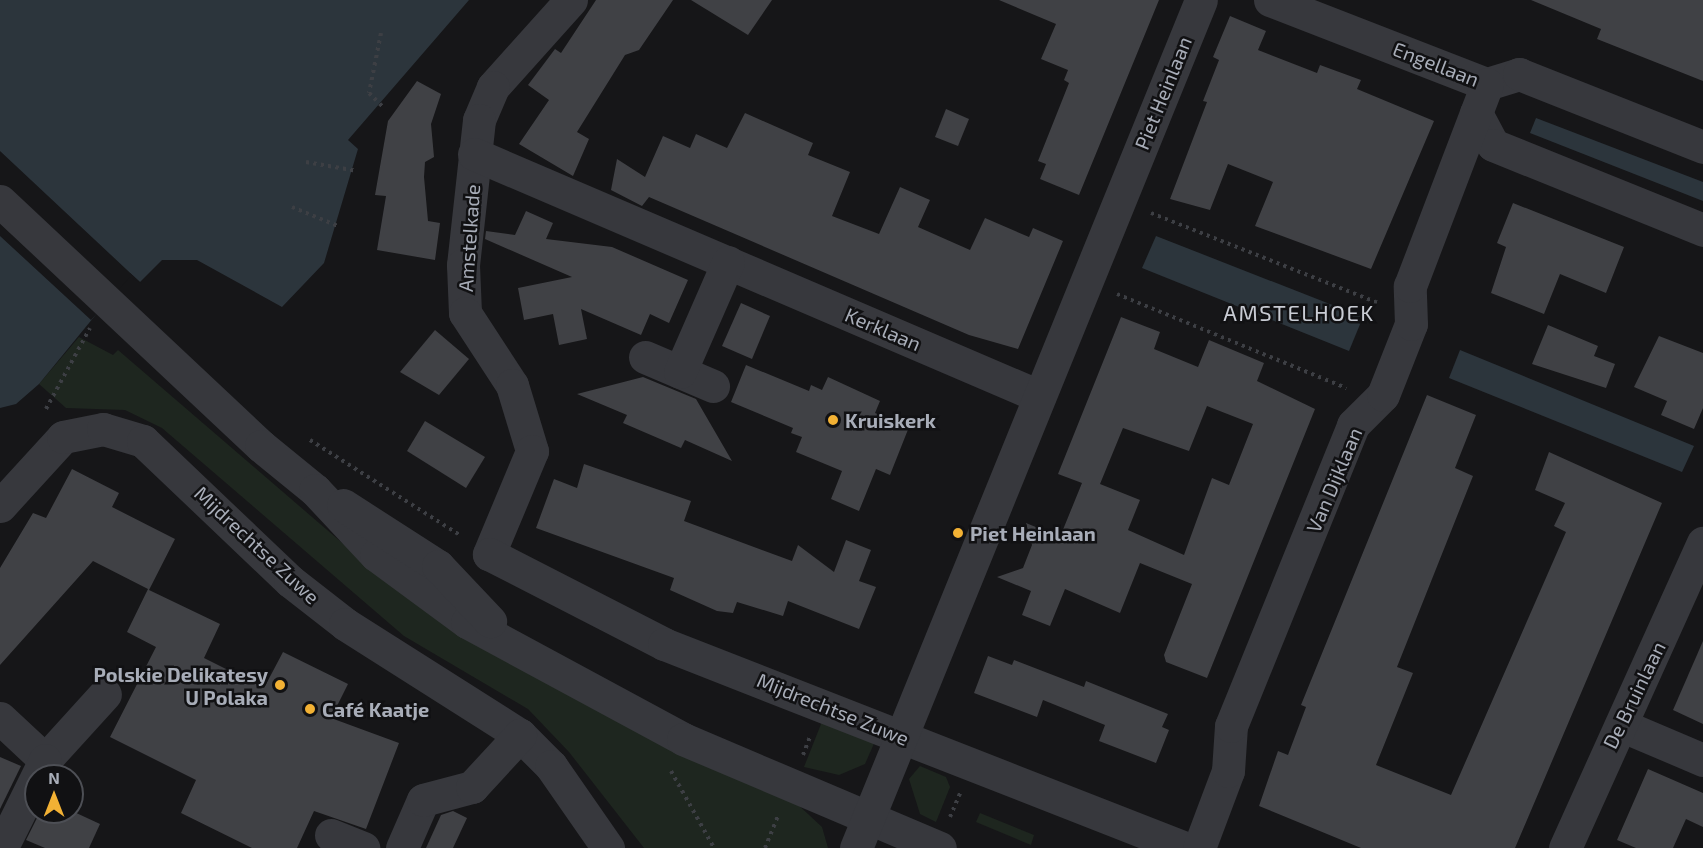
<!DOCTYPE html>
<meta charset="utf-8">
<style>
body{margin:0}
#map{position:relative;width:1703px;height:848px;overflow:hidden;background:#161618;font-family:"Exo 2",sans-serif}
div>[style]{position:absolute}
.green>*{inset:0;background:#1e261f}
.water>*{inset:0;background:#2c353c}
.pier>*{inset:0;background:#161618}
.building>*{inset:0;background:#404145}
.path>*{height:4px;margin-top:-2px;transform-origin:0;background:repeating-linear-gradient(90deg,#3d3f44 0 3px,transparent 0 7.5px)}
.minor>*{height:33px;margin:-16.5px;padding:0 16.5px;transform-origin:16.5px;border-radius:16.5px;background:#37383d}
.dots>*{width:16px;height:16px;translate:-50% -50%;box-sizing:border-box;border:3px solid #111113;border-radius:50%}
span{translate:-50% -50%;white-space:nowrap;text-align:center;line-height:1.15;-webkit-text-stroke:5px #111113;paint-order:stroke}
.street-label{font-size:20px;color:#a8adb8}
.poi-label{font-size:20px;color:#a8adb8;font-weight:700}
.left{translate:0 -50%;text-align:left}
.right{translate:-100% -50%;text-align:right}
.quarter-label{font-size:22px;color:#c9ccd4;letter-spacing:1.5px}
.north{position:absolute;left:24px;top:764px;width:60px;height:60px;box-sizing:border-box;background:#111113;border:2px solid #4d4f55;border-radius:50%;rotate:0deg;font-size:16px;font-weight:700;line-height:24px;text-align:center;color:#a8adb8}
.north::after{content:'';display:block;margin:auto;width:21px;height:27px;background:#f2b134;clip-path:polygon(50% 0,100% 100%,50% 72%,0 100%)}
</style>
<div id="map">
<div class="green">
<div style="clip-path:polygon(79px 337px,113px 355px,118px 350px,398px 591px,794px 801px,822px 827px,828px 848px,644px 848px,569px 752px,528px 709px,404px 636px,162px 428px,125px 410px,66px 408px,39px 384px)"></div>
<div style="clip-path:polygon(823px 719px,876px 739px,865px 764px,839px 775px,804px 767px)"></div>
<div style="clip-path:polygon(920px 766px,946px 777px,950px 787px,936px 822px,920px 814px,909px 779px)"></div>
<div style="clip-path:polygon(980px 813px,1034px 835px,1031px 845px,976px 822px)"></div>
</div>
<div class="water">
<div style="clip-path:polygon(0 0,469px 0,348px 140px,358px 149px,324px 263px,282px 307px,197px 260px,162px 260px,140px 282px,130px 273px,39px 384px,16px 404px,0 408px)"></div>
<div style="clip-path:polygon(1536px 118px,1703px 182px,1703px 201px,1530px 133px)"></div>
<div style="clip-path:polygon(1156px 236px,1363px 317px,1349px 351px,1142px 268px)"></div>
<div style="clip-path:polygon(1460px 350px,1694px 446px,1682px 472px,1449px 378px)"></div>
</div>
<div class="pier">
<div style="clip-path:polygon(0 151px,142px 284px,130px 277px,91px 320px,0 236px)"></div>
</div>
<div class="building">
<div style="clip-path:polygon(596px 0,673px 0,639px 50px,625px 55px,577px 132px,589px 139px,573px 176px,519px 144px,549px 100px,528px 85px,555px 49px,561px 53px)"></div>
<div style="clip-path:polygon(691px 0,772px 0,748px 35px)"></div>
<div style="clip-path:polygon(999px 0,1159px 0,1079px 195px,1040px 179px,1046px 164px,1038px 161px,1069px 83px,1064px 80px,1068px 70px,1041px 59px,1056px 24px)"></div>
<div style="clip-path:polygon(1531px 0,1703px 0,1703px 81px,1597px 39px,1601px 29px)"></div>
<div style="clip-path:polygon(1230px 16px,1266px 31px,1258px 50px,1317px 73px,1320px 65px,1361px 80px,1357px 89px,1434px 121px,1371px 269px,1255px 226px,1273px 182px,1228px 164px,1210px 210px,1170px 199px,1207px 102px,1203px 101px,1219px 60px,1213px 57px)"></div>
<div style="clip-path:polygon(417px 81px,441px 94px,431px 124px,434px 157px,425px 162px,424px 177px,428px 221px,440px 223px,435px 260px,377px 250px,386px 196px,375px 195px,388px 121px)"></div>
<div style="clip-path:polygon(946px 109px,969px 119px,958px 146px,935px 137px)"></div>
<div style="clip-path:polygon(745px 113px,813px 143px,808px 155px,850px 172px,832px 216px,879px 234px,900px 187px,930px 200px,918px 227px,970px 250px,985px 218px,1029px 237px,1033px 228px,1063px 241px,1018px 349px,969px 335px,649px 197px,642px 206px,611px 190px,617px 159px,645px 177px,663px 136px,690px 148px,696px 134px,727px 148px)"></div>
<div style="clip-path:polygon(1513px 203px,1624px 247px,1606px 293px,1560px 274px,1544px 314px,1491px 293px,1506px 247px,1497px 243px)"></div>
<div style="clip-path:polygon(526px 211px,553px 223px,546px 239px,612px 247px,688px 280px,669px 323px,650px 314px,641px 335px,581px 309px,587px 339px,559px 345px,553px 314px,524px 320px,518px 288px,572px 277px,485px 239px,486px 231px,515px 235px)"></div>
<div style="clip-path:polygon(741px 303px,770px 316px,752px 359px,722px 346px)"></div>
<div style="clip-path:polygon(evenodd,1121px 317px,1160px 332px,1154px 349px,1198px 367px,1209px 340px,1264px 363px,1257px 381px,1315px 409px,1207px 678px,1166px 662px,1164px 655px,1192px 584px,1140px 563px,1120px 613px,1065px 589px,1050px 626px,1022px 615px,1031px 591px,997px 577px,1023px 568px,1032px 545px,1026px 523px,1060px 537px,1082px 483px,1058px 474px,1121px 317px,1207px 406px,1253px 424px,1229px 485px,1212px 478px,1184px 555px,1128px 530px,1140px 500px,1100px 484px,1123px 428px,1189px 451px,1207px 406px)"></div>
<div style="clip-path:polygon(1548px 325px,1598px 346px,1594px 356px,1615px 364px,1606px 388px,1532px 364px)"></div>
<div style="clip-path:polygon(435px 330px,469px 359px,439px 395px,400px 372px)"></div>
<div style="clip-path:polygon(1659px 336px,1703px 353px,1703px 408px,1694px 429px,1661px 415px,1667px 401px,1634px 387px)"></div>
<div style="clip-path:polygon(746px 365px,809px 391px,811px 385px,822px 390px,828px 377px,880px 401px,875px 413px,909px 427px,890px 475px,876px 469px,859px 511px,831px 499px,842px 471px,796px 452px,802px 437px,791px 433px,793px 428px,731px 402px)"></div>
<div style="clip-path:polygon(643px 377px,696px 399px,732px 461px,685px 440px,681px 448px,623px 423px,627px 415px,577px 394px)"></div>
<div style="clip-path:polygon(1427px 395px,1476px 415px,1455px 468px,1473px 476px,1397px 667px,1413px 673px,1376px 765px,1451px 795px,1566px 532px,1554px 526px,1565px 503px,1535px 490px,1549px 452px,1662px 503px,1515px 848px,1361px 848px,1259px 806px,1278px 751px,1288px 755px,1306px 707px,1301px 705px)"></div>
<div style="clip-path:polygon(425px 421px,485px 457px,466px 488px,407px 451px)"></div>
<div style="clip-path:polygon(584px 464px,691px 501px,684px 521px,792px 561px,798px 545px,834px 572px,846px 540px,871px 550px,859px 581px,876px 587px,859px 629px,788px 601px,783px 616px,737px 602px,733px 613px,717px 611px,670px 590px,674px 578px,536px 528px,554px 479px,577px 488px)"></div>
<div style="clip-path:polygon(72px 469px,119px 493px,112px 507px,175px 539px,149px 590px,220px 624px,204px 658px,264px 688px,283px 652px,348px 684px,331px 718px,399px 743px,366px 829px,314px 811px,297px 848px,252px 848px,181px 813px,196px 780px,110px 737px,156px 647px,127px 632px,148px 589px,93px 561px,0 665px,0 568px,33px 513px,46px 518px)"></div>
<div style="clip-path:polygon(1703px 641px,1703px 724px,1673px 710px)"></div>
<div style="clip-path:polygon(988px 656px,1012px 665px,1014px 660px,1084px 687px,1086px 681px,1168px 714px,1162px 727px,1169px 730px,1156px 763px,1099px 741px,1105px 725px,1043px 700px,1037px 717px,974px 693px)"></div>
<div style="clip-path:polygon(0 757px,21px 766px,0 809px)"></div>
<div style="clip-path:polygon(1648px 769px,1703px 793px,1703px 827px,1686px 819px,1673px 848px,1636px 848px,1617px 840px)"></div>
<div style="clip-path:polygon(72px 811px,100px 824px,89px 848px,45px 848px,26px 840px,40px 812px)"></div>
<div style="clip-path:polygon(453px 811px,467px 818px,453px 848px,426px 848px,441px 815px)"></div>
</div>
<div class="path">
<div style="left:381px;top:33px;width:61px;rotate:101.3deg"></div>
<div style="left:369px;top:93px;width:21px;rotate:45deg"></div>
<div style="left:306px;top:162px;width:52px;rotate:10deg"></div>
<div style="left:292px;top:207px;width:50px;rotate:22.4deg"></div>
<div style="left:1151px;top:213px;width:244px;rotate:21.6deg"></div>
<div style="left:1117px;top:294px;width:248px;rotate:22.3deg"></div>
<div style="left:46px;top:409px;width:92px;rotate:-61.5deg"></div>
<div style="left:310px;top:440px;width:179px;rotate:32.4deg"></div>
<div style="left:803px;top:755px;width:19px;rotate:-69deg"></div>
<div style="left:671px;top:771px;width:88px;rotate:60.8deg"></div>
<div style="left:950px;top:817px;width:26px;rotate:-67deg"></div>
<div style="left:765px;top:848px;width:35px;rotate:-68deg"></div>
</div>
<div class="minor">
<div style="left:571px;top:0;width:117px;rotate:131.9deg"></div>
<div style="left:493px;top:87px;width:36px;rotate:113deg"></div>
<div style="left:479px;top:120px;width:146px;rotate:96.3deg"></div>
<div style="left:463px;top:265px;width:48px;rotate:87.6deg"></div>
<div style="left:465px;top:313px;width:86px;rotate:56.9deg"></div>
<div style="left:512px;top:385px;width:69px;rotate:73.1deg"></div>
<div style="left:532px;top:451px;width:112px;rotate:112.7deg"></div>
<div style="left:489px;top:554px;width:197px;rotate:27.2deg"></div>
<div style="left:664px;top:644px;width:560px;rotate:21.38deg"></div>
<div style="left:1270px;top:0;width:233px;rotate:21.2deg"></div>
<div style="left:1487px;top:84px;width:34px;rotate:-17deg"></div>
<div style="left:1519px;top:74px;width:198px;rotate:21.6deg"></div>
<div style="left:1476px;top:113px;width:36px;rotate:62deg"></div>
<div style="left:1493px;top:145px;width:227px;rotate:22deg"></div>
<div style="left:474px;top:154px;width:615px;rotate:23.19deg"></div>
<div style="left:0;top:201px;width:358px;rotate:43.2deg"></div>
<div style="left:261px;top:446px;width:70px;rotate:39.2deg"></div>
<div style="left:315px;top:490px;width:89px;rotate:46.8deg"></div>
<div style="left:376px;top:555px;width:113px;rotate:36.4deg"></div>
<div style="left:467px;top:622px;width:246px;rotate:28.4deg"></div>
<div style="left:683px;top:739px;width:279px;rotate:23deg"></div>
<div style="left:645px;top:357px;width:74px;rotate:23.1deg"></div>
<div style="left:680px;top:372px;width:120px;rotate:-66.4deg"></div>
<div style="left:343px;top:505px;width:113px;rotate:32.7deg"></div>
<div style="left:438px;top:566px;width:76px;rotate:46.6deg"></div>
<div style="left:0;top:506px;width:93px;rotate:-47.6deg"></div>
<div style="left:63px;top:437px;width:41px;rotate:-11.3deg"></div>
<div style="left:103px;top:429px;width:42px;rotate:16.7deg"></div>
<div style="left:143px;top:441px;width:203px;rotate:43.6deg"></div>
<div style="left:290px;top:581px;width:70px;rotate:38deg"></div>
<div style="left:345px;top:624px;width:207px;rotate:32.4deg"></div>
<div style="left:520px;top:735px;width:44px;rotate:45deg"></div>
<div style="left:551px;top:766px;width:100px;rotate:55.2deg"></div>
<div style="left:0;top:718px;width:62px;rotate:43deg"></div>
<div style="left:45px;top:760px;width:89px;rotate:-47.7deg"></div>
<div style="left:1623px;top:726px;width:87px;rotate:23deg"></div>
<div style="left:331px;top:835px;width:35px;rotate:22deg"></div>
<div style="left:6px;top:839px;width:88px;rotate:-63.7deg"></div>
<div style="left:402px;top:848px;width:52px;rotate:-66.4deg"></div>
<div style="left:423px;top:800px;width:51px;rotate:-14.9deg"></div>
<div style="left:472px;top:787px;width:71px;rotate:-47.3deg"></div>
<div style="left:856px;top:848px;width:915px;rotate:-67.86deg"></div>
<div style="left:1199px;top:848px;width:82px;rotate:-69.4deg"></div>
<div style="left:1228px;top:771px;width:45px;rotate:-86.2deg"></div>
<div style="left:1231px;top:726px;width:325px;rotate:-67.9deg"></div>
<div style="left:1353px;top:425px;width:42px;rotate:-45deg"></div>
<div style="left:1383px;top:395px;width:76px;rotate:-68.5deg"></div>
<div style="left:1411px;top:324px;width:38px;rotate:-92deg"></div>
<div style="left:1410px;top:286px;width:216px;rotate:-69.1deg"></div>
<div style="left:1565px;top:848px;width:335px;rotate:-65.7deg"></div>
</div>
<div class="dots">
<div style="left:833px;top:420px;background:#f2b134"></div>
<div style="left:958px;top:533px;background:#f2b134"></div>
<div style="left:280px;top:685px;background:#f2b134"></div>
<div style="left:310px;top:709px;background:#f2b134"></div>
</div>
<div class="street-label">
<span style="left:1436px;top:64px;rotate:21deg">Engellaan</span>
<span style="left:1163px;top:93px;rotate:-68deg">Piet Heinlaan</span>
<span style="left:469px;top:238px;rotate:-86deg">Amstelkade</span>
<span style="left:883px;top:329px;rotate:23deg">Kerklaan</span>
<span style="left:1334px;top:480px;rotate:-67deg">Van Dijklaan</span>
<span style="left:257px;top:545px;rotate:43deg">Mijdrechtse Zuwe</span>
<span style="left:1634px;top:695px;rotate:-64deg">De Bruinlaan</span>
<span style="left:833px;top:709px;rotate:22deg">Mijdrechtse Zuwe</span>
</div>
<div class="poi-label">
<span class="left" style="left:845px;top:420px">Kruiskerk</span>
<span class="left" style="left:970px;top:533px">Piet Heinlaan</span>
<span class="right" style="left:268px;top:686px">Polskie Delikatesy<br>U Polaka</span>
<span class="left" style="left:322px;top:709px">Café Kaatje</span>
</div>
<div class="quarter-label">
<span style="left:1299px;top:313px">AMSTELHOEK</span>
</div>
<div class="north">N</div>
</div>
